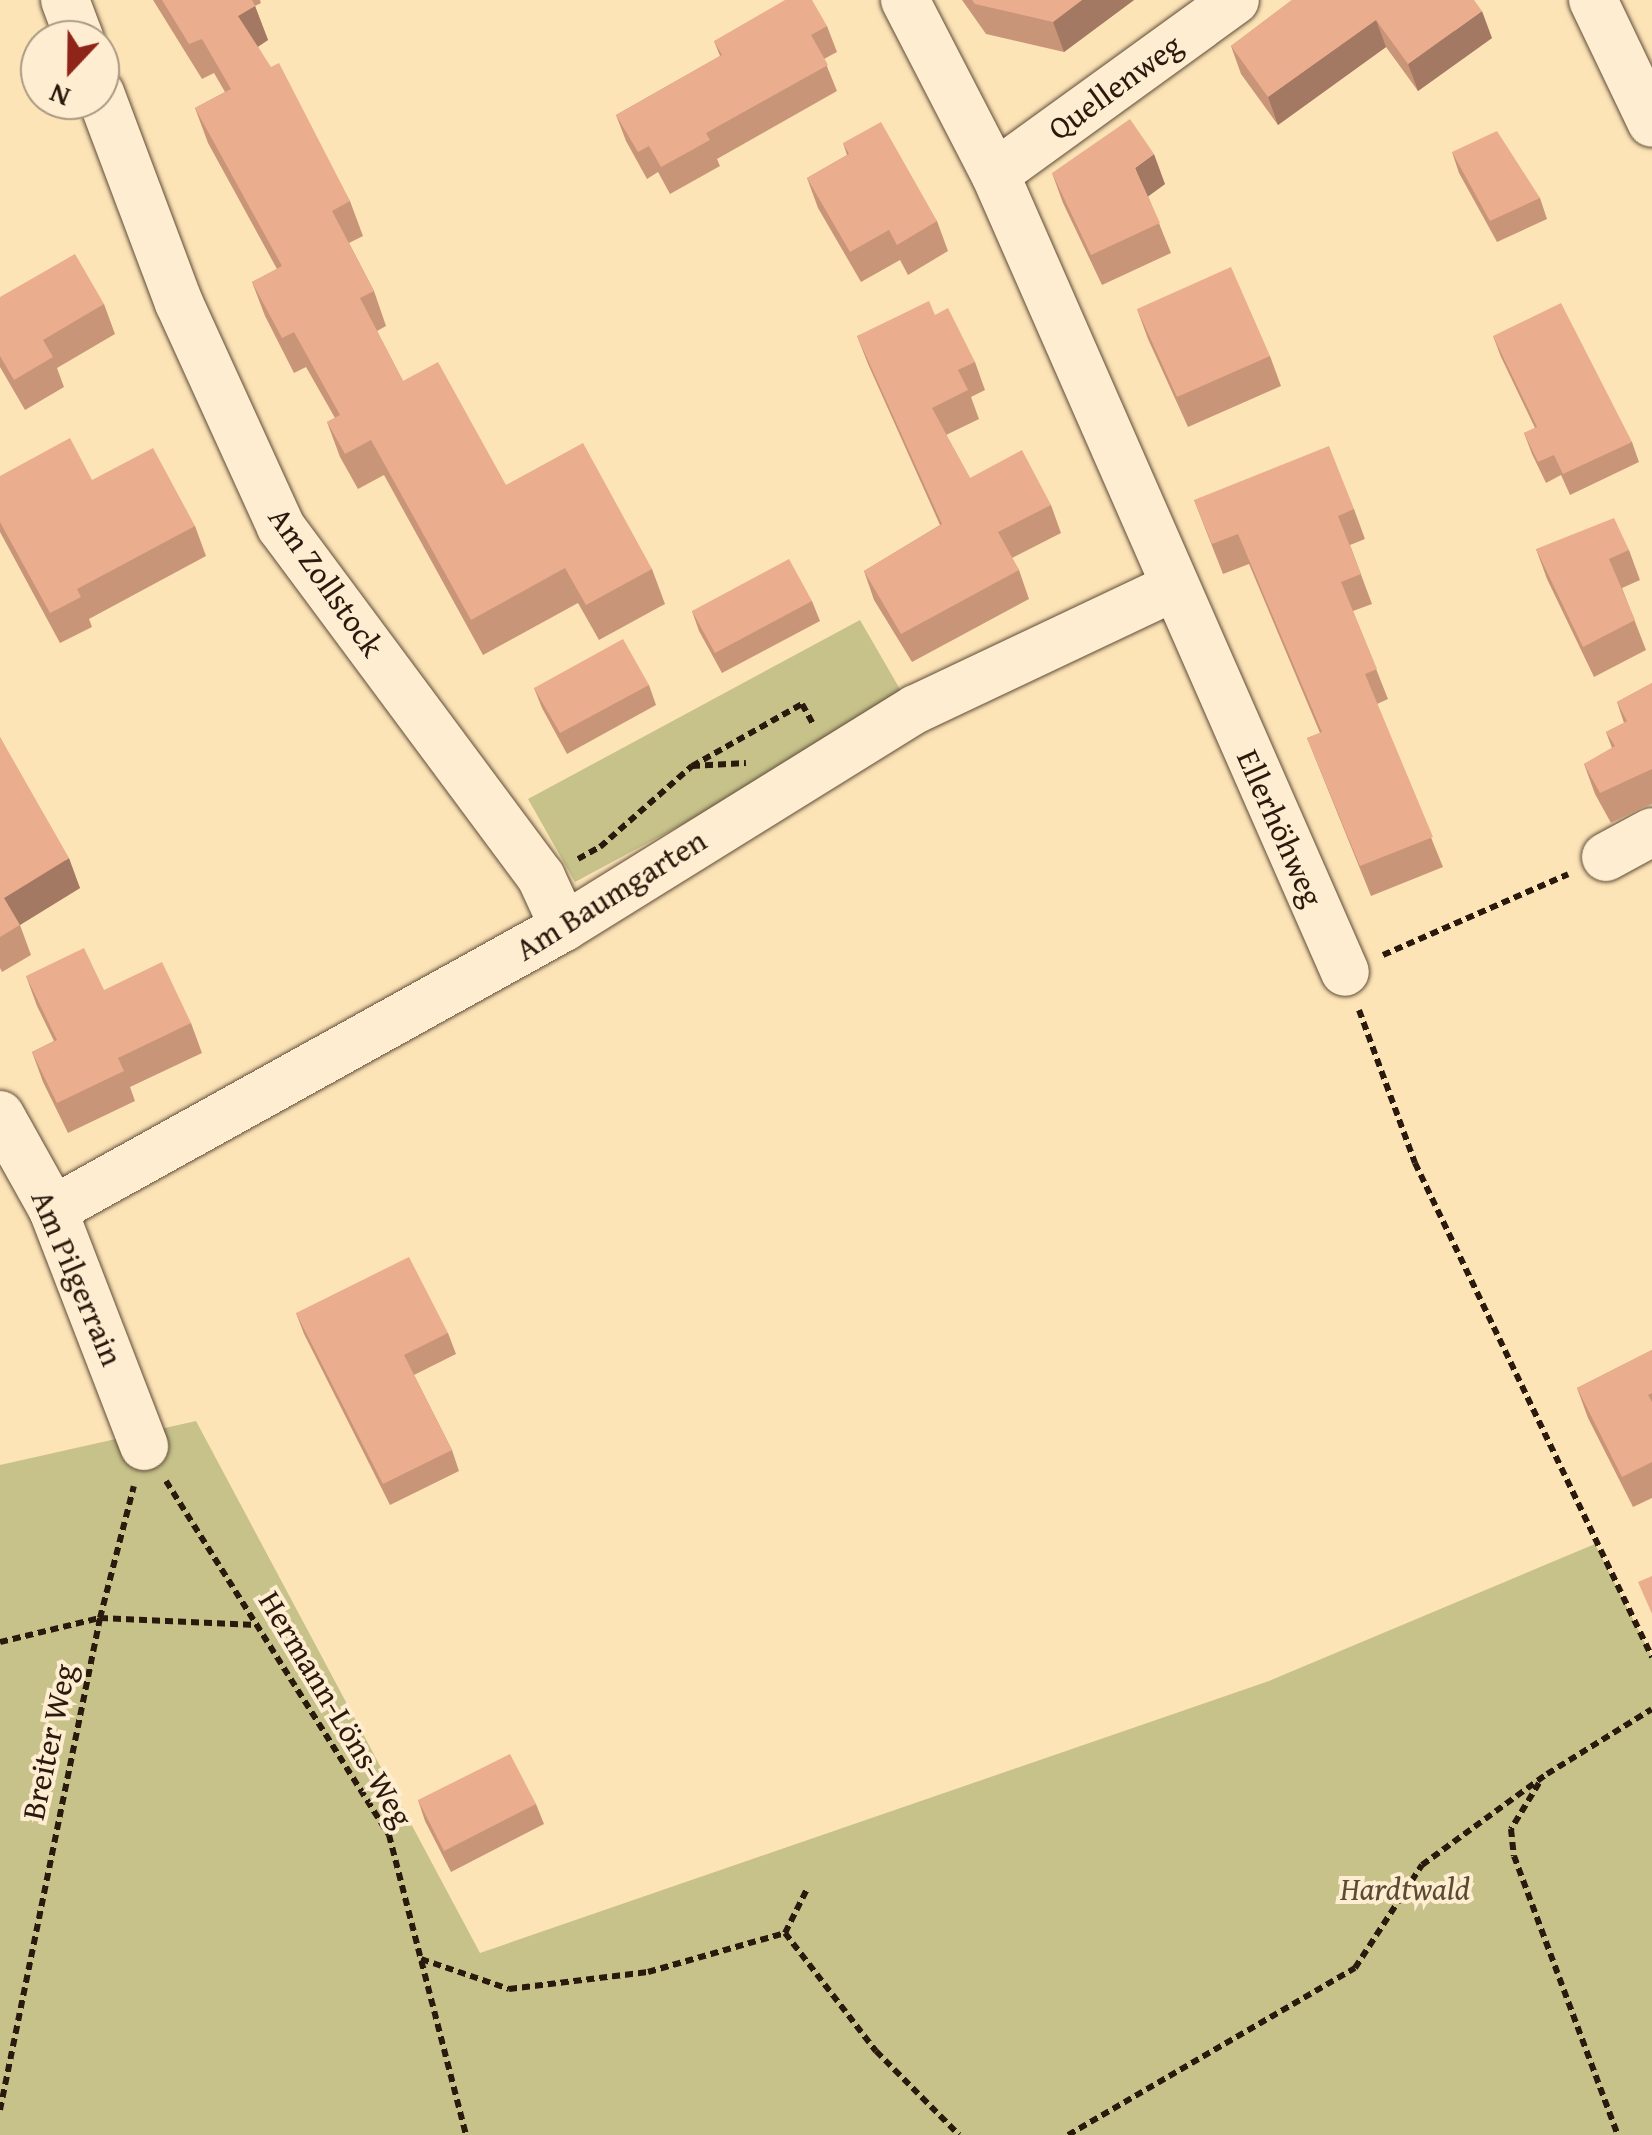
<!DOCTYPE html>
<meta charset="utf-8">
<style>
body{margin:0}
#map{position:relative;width:1652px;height:2135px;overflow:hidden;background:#fde4b7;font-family:"Gentium Book Plus",serif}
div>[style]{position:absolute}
.green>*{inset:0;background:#c6c28a}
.path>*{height:6px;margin-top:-3px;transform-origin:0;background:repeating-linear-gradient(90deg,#2a1a0e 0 8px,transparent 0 13px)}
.roads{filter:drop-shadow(0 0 2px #5f4c38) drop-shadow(0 0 2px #5f4c38)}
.minor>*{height:48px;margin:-24px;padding:0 24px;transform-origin:24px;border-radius:24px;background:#feedd0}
.wall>*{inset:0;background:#c99579}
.shaded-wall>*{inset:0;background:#a47963}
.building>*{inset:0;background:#eaad8d}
span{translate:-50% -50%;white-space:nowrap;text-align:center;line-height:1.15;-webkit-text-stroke:8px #feedd0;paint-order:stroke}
.street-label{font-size:32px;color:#2a1a0e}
.park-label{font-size:32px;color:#594c33;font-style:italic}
.north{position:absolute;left:20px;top:20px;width:100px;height:100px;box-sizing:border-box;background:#feedd0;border:2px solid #a99982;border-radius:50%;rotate:202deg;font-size:28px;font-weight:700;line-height:40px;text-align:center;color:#2a1a0e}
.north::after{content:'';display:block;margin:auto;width:35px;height:45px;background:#8f2418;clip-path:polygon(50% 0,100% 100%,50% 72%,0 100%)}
</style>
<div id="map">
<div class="green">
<div style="clip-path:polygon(860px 620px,908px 703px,575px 882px,528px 799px)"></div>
<div style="clip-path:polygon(196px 1421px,480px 1953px,1269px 1681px,1595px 1544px,1652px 1657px,1652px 2135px,0 2135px,0 1465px)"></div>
</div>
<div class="path">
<div style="left:692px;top:766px;width:54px;rotate:-3.2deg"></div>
<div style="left:578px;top:859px;width:25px;rotate:-29deg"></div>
<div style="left:600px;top:847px;width:123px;rotate:-41.4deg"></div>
<div style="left:692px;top:766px;width:126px;rotate:-29.4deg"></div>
<div style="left:802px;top:704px;width:23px;rotate:61deg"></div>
<div style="left:1383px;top:955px;width:202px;rotate:-23.6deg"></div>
<div style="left:1359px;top:1010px;width:163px;rotate:69.9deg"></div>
<div style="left:1415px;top:1163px;width:548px;rotate:64.37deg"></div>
<div style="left:166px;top:1481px;width:418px;rotate:57.8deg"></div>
<div style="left:389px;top:1835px;width:310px;rotate:75.6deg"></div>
<div style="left:0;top:1642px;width:103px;rotate:-13.5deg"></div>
<div style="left:100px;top:1618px;width:156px;rotate:2.6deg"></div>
<div style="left:1547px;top:1774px;width:123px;rotate:-31.8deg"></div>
<div style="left:1539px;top:1783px;width:54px;rotate:121.3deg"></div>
<div style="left:1511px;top:1829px;width:27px;rotate:84deg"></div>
<div style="left:1514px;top:1856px;width:298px;rotate:69.6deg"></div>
<div style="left:785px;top:1933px;width:149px;rotate:52.4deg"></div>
<div style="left:876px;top:2051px;width:118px;rotate:45.3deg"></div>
<div style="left:421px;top:1959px;width:93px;rotate:18.8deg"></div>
<div style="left:509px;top:1989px;width:140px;rotate:-7deg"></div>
<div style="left:648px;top:1972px;width:142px;rotate:-15.9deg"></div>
<div style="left:785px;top:1933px;width:51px;rotate:-63.4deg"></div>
<div style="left:0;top:2110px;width:502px;rotate:-78.51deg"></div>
<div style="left:100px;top:1618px;width:136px;rotate:-75.6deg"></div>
<div style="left:1068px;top:2135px;width:332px;rotate:-30.2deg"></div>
<div style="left:1355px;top:1968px;width:123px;rotate:-57deg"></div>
<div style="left:1422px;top:1865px;width:155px;rotate:-36.1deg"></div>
</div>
<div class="roads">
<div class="minor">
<div style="left:65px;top:0;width:43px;rotate:69.4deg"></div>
<div style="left:905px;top:0;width:196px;rotate:62.7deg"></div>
<div style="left:995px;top:174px;width:871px;rotate:66.32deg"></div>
<div style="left:1593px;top:0;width:136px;rotate:64.4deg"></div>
<div style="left:100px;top:93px;width:224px;rotate:69.4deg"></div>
<div style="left:179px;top:303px;width:246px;rotate:65.5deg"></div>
<div style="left:281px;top:527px;width:436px;rotate:53.4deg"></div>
<div style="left:541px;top:877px;width:55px;rotate:65.3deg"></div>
<div style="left:995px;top:174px;width:296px;rotate:-35.9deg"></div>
<div style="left:1606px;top:857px;width:52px;rotate:-28.5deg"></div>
<div style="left:0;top:1115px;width:109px;rotate:60.8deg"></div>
<div style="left:53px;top:1210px;width:253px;rotate:68.9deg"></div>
<div style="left:53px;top:1210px;width:584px;rotate:-28.98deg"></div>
<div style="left:564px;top:927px;width:414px;rotate:-31.8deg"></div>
<div style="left:916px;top:709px;width:283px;rotate:-25.3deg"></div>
</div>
</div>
<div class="wall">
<div style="clip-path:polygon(153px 0,260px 0,261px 3px,255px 6px,268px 40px,258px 47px,350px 201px,363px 236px,349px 243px,374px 291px,386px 326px,377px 331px,403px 381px,506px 485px,652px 569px,665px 604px,599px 640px,578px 603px,483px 655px,384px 475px,358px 489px,340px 457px,327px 422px,335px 418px,306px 367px,294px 373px,265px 316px,252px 282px,277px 269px,208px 143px,195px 108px,225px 92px,214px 73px,202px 79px)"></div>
<div style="clip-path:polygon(962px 0,1134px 0,1064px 52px,986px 34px)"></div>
<div style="clip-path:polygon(1292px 0,1492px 38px,1418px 91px,1386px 47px,1278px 125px,1241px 74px,1231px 46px)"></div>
<div style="clip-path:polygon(827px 26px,837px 52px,824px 59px,837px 91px,717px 159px,720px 166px,670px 194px,658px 172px,647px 179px,626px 141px,616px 115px,720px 56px,714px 41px)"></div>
<div style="clip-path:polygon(843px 143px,937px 221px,948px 251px,908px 275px,900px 260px,861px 282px,818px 208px,807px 178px,847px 155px)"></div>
<div style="clip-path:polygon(1452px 152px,1540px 198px,1547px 219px,1497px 242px,1459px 173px)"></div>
<div style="clip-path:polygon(1052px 173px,1165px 184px,1148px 196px,1171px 253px,1102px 285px,1063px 203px)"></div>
<div style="clip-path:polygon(0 297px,104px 304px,115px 334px,57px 368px,64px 387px,25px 410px,0 367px)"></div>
<div style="clip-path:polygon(1137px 309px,1270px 356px,1281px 386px,1188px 427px,1148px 339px)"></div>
<div style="clip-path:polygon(935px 315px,975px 362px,985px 390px,971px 397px,979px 419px,946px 435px,970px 478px,1051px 505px,1061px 533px,1012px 558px,1019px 570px,1029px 599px,912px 662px,874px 600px,864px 571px,940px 525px,868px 364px,857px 336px)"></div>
<div style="clip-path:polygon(1493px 336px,1632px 442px,1639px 462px,1570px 495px,1561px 475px,1546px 483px,1532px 454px,1524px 433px,1535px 428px,1501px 357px)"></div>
<div style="clip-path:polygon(0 476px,92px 480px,195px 526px,206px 556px,89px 619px,92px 627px,60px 643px,0 532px)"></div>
<div style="clip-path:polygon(1194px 500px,1354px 509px,1365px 539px,1350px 545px,1372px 604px,1353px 611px,1388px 699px,1377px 704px,1443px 867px,1371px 896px,1307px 738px,1320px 733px,1249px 564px,1223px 574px)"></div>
<div style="clip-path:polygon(1536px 549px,1629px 550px,1640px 580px,1622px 588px,1646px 650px,1594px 677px,1547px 579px)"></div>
<div style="clip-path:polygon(812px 601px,820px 621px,722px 673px,699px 631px,692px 611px)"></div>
<div style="clip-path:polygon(1652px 683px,1652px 804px,1611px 823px,1595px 794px,1584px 764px,1612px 748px,1606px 732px,1624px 723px,1617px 702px)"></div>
<div style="clip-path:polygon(649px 685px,656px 705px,567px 754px,542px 708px,534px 688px)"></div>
<div style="clip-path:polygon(0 737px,80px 888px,20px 925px,31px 955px,2px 972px,0 968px)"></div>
<div style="clip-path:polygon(26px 976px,104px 990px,191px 1023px,202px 1053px,130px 1087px,135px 1101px,68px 1133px,43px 1082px,32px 1052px,54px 1041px,37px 1006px)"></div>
<div style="clip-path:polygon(296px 1313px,448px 1333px,456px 1354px,414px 1375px,452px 1450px,459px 1471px,390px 1505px,304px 1334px)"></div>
<div style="clip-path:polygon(1652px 1350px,1652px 1498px,1633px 1507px,1588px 1418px,1577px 1388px)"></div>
<div style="clip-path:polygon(418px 1800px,536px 1804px,544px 1824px,451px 1872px,425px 1821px)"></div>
</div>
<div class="shaded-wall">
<div style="clip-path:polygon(1082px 0,1134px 0,1064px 52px,1053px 22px)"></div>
<div style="clip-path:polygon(255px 6px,268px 40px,251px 51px,238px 16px)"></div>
<div style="clip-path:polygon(1482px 11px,1492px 38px,1418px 91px,1408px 64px)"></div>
<div style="clip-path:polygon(1376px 20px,1386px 47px,1278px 125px,1268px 97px)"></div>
<div style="clip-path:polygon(1154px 154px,1165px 184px,1146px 198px,1135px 168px)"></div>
<div style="clip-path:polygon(69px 858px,80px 888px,15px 928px,4px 898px)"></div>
</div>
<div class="building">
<div style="clip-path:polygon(162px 0,252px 0,255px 6px,238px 16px,271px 67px,279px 63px,350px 201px,332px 211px,374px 291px,360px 298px,403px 381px,438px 362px,506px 485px,583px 443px,652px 569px,586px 605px,565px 568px,471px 620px,371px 440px,345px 454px,327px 422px,340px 415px,294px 332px,282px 338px,252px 282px,282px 266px,195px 108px,231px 89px,202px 39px,189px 44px)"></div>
<div style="clip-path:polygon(785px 0,812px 0,827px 26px,811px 35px,828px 65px,706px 133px,710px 140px,661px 167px,649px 146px,638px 152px,616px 115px,722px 55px,714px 41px)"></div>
<div style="clip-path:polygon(972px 0,1082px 0,1053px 22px,975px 4px)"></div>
<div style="clip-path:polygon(1292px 0,1474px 0,1482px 11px,1408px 64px,1376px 20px,1268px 97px,1231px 46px)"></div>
<div style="clip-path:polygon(1130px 119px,1154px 154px,1135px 168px,1160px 223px,1091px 255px,1052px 173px)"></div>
<div style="clip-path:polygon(881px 122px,937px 221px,897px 245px,889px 230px,850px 252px,807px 178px,849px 154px,843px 143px)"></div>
<div style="clip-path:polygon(1497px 131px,1540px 198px,1490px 221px,1452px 152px)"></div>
<div style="clip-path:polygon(75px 254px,104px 304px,43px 340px,53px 357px,14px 380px,0 356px,0 297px)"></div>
<div style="clip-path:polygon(1231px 267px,1270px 356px,1177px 397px,1137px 309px)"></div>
<div style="clip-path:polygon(929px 301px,935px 315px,948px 308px,975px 362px,958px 370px,968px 390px,932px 408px,970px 478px,1022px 450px,1051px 505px,998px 532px,1019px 570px,901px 634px,864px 571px,942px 524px,857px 336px)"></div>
<div style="clip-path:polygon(1561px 303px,1632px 442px,1563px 474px,1554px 455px,1538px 462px,1524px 433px,1537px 427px,1493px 336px)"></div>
<div style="clip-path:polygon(70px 438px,92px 480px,153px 448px,195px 526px,77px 589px,81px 597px,50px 613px,0 522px,0 476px)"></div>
<div style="clip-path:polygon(1329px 446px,1354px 509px,1338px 516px,1361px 574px,1341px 582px,1377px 669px,1365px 674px,1433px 837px,1360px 866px,1307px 738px,1322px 732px,1238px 534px,1212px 544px,1194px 500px)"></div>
<div style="clip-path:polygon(1614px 518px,1629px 550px,1609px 559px,1635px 620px,1583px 647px,1536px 549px)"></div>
<div style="clip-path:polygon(789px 559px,812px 601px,715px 653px,692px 611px)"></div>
<div style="clip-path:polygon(623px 639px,649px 685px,560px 733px,534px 688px)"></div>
<div style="clip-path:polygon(1652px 683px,1652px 769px,1600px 793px,1584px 764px,1615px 746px,1606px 732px,1627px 721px,1617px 702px)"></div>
<div style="clip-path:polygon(0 737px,69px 858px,4px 898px,20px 925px,0 937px)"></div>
<div style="clip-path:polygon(84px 948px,104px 990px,162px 962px,191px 1023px,118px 1058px,124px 1071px,57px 1103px,32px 1052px,57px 1040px,26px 976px)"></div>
<div style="clip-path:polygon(409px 1257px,448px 1333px,404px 1355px,452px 1450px,383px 1484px,296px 1313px)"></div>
<div style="clip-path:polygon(1652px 1350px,1652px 1393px,1648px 1395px,1652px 1402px,1652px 1462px,1622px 1477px,1577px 1388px)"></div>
<div style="clip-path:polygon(1652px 1576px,1652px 1614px,1638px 1582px)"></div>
<div style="clip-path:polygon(510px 1754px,536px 1804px,444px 1851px,418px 1800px)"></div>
</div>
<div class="street-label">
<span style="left:1115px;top:87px;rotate:-36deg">Quellenweg</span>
<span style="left:326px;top:582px;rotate:55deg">Am Zollstock</span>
<span style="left:1280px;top:828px;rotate:66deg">Ellerhöhweg</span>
<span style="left:611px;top:895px;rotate:-32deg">Am Baumgarten</span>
<span style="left:77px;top:1278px;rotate:67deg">Am Pilgerrain</span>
<span style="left:336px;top:1709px;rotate:59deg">Hermann-Löns-Weg</span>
<span style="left:49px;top:1742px;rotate:-78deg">Breiter Weg</span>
</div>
<div class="park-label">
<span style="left:1405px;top:1889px">Hardtwald</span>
</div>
<div class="north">N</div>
</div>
